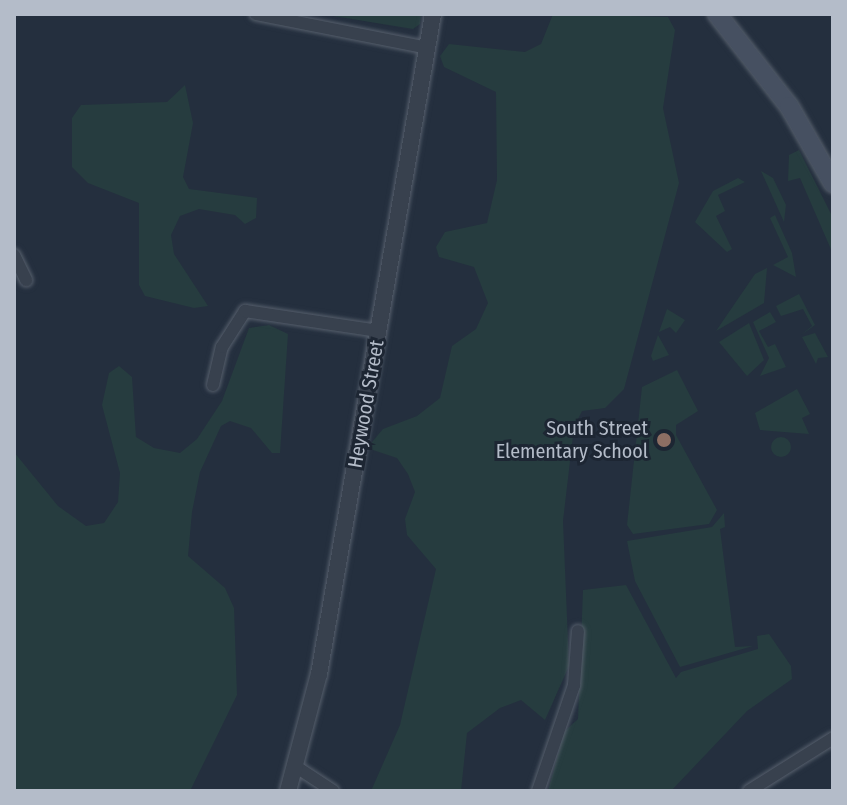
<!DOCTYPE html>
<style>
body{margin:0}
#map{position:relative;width:847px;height:805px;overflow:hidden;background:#242f3e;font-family:"Fira Sans Condensed",sans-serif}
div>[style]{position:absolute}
.green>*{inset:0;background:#263c3f}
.round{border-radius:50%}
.roads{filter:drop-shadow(0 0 2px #565f6c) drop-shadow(0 0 2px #565f6c)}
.minor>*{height:12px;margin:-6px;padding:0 6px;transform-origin:6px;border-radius:6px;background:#38414e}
.tertiary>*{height:16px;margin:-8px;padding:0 8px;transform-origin:8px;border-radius:8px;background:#38414e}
.secondary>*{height:18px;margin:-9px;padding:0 9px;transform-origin:9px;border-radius:9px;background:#465061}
.dots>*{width:22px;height:22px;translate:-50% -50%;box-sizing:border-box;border:4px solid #1d2633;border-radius:50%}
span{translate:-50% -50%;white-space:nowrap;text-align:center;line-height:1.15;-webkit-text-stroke:6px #1d2633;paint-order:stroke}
.street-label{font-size:20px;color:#b4bcc9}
.poi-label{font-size:20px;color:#b4bcc9}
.right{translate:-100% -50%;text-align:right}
.frame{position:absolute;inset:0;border:16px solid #b4bcc9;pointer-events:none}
</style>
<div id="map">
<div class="green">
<div style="clip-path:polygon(321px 14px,421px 14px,420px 24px,413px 29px)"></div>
<div style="clip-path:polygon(553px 14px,668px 17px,675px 30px,663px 108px,679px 183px,624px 389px,605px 408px,582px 411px,574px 427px,563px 521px,569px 666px,545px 720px,521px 700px,500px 708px,467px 733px,461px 791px,371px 791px,400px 725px,436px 569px,407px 535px,405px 519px,415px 492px,408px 474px,397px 458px,367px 448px,383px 429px,417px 416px,440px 398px,452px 346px,476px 329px,488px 303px,474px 267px,439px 257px,436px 247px,445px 232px,487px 223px,497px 180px,496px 92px,444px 67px,440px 56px,449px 44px,525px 52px,541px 44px)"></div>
<div style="clip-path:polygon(185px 85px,193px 123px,183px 177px,189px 189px,257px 198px,256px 218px,245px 224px,235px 215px,199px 209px,180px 216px,171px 235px,174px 254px,208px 306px,194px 308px,145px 296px,139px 285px,139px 203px,88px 183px,72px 167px,72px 118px,81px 105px,167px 102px)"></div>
<div style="clip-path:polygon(799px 150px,833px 218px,833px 254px,800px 178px,788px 181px,789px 155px)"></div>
<div style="clip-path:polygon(761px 171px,773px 178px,786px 205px,784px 222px)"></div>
<div style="clip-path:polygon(738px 178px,745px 182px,718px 195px,725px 211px,716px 216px,732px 249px,727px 252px,695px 222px,713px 191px)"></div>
<div style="clip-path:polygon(775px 215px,792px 253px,796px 277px,773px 265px,788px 257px,770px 218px)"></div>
<div style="clip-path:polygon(767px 268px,764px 303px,716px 331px,755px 274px)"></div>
<div style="clip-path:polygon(799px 294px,815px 325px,801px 335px,812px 326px,803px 309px,781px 316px,776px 306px)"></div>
<div style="clip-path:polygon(667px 309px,685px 320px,676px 333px,670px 327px,659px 332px)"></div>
<div style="clip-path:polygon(770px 312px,776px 322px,759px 331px,768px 347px,775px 344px,786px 367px,760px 376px,769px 358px,753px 322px)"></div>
<div style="clip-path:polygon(749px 323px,764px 360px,747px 376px,719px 342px)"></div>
<div style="clip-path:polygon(269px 325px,288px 334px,280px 453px,272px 453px,251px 428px,230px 421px,221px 426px,200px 472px,192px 512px,188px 556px,225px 588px,234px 608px,237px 695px,190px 791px,14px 791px,14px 452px,58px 506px,86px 526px,104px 523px,118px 502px,120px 473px,102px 405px,109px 373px,119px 366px,132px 377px,136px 437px,154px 448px,180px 453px,197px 439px,222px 401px,249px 328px)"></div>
<div style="clip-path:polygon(815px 333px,828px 357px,818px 358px,816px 364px,802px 337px)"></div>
<div style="clip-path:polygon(658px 335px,669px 355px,653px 361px,651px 356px)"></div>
<div style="clip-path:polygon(677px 370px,698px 411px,676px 425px,676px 435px,717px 510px,709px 524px,633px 534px,627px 525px,642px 387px)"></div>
<div style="clip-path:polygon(797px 389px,810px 414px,802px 418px,809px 434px,760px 430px,755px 413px)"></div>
<div class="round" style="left:771px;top:437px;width:20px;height:20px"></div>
<div style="clip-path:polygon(724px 513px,725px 527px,720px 529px,735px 647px,753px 646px,680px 667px,635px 581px,627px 541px,712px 527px)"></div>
<div style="clip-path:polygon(626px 585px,676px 678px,681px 672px,758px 649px,757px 636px,769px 634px,791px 666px,792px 679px,747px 711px,671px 791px,548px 791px,564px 732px,578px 719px,583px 590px)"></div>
</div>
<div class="roads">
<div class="minor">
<div style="left:256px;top:14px;width:174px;rotate:11.2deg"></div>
<div style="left:14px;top:255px;width:28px;rotate:64deg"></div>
<div style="left:213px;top:385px;width:39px;rotate:-77deg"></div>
<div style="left:222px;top:347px;width:43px;rotate:-57.4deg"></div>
<div style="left:245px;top:311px;width:135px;rotate:8.5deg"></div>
<div style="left:298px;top:768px;width:42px;rotate:33.3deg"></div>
<div style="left:538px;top:791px;width:112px;rotate:-71.2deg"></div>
<div style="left:574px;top:685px;width:54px;rotate:-85.8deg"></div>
<div style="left:749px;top:791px;width:99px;rotate:-32.2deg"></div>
</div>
<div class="tertiary">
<div style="left:288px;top:791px;width:121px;rotate:-75.2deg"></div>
<div style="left:319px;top:674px;width:670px;rotate:-80.2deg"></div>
</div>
<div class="secondary">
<div style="left:717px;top:14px;width:117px;rotate:52deg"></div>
<div style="left:789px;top:106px;width:89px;rotate:60.3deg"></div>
</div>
</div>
<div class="dots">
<div style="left:664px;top:440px;background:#8d6e63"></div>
</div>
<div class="street-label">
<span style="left:366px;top:404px;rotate:-80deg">Heywood Street</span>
</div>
<div class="poi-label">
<span class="right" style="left:648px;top:440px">South Street<br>Elementary School</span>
</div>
<div class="frame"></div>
</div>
